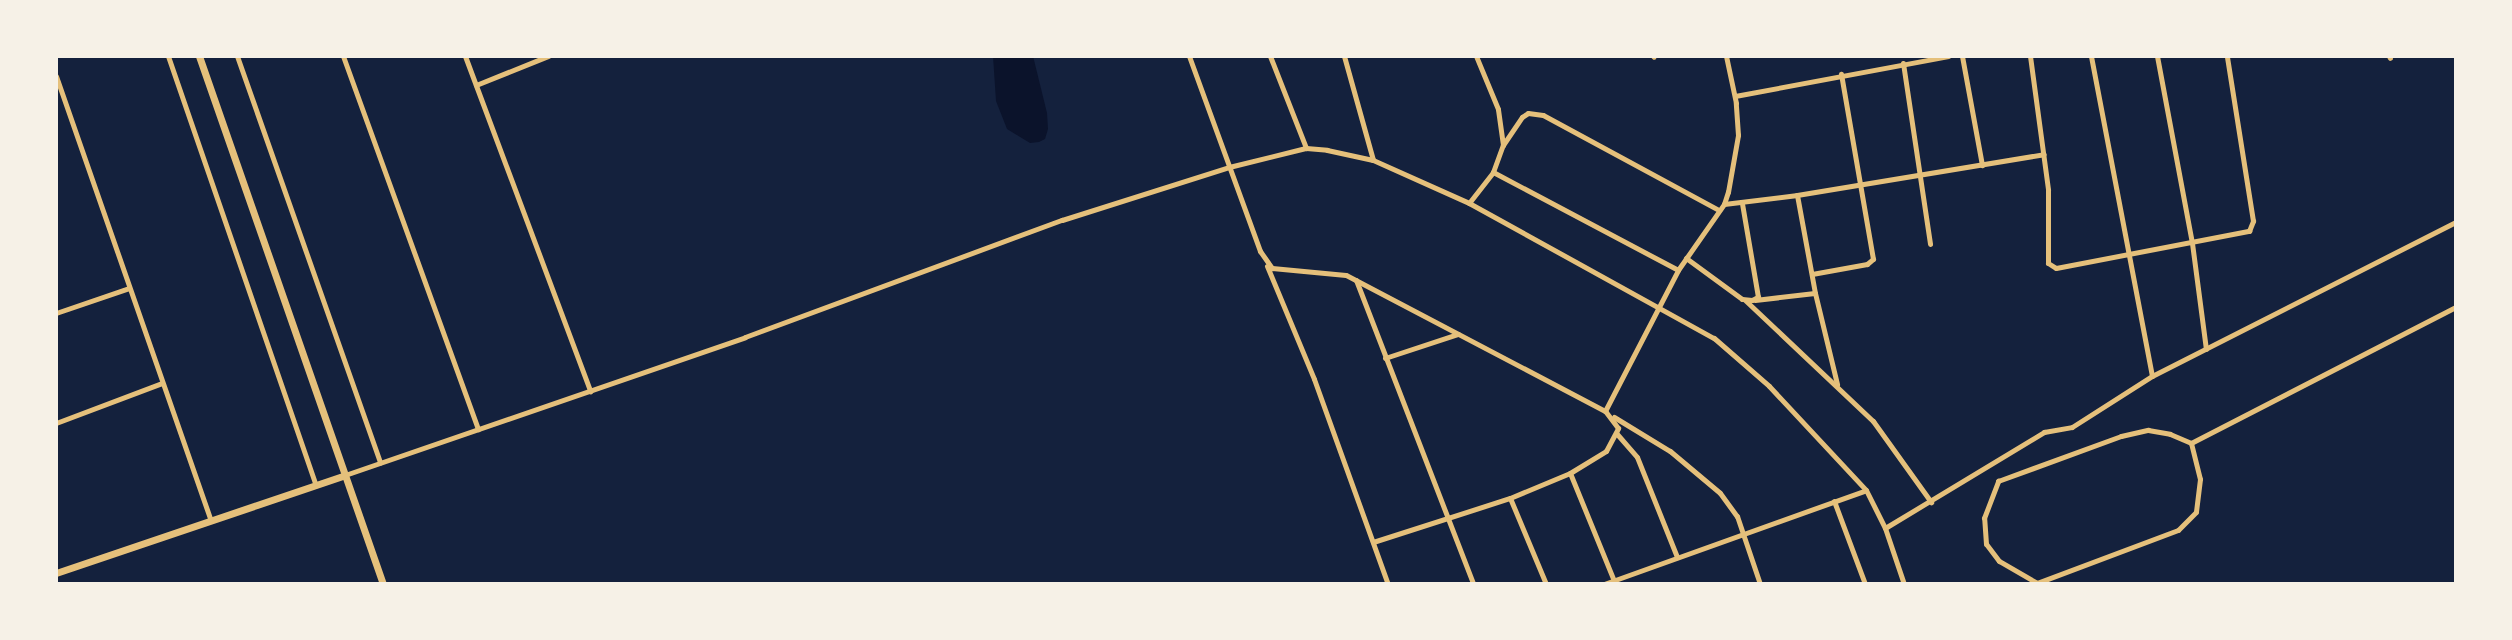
<!DOCTYPE html>
<style>
body{margin:0}
#map{position:relative;width:2512px;height:640px;overflow:hidden;background:#14213d;font-family:"Nunito Sans",sans-serif}
div>[style]{position:absolute}
.water>*{inset:0;background:#0b132b}
.minor>*{height:5px;margin:-2.5px;padding:0 2.5px;transform-origin:2.5px;border-radius:2.5px;background:#e5c07b}
.tertiary>*{height:7px;margin:-3.5px;padding:0 3.5px;transform-origin:3.5px;border-radius:3.5px;background:#e5c07b}
span{translate:-50% -50%;white-space:nowrap;text-align:center;line-height:1.15;-webkit-text-stroke:7px #f6f1e7;paint-order:stroke}
.frame{position:absolute;inset:0;border:58px solid #f6f1e7;pointer-events:none}
</style>
<div id="map">
<div class="water">
<div style="clip-path:polygon(993px 56px,1033px 56px,1047px 113px,1048px 129px,1045px 139px,1039px 142px,1030px 143px,1007px 129px,996px 101px)"></div>
</div>
<div class="minor">
<div style="left:168px;top:56px;width:454px;rotate:71deg"></div>
<div style="left:237px;top:56px;width:431px;rotate:70.6deg"></div>
<div style="left:343px;top:56px;width:397px;rotate:70.1deg"></div>
<div style="left:465px;top:56px;width:358px;rotate:69.5deg"></div>
<div style="left:1189px;top:56px;width:208px;rotate:70deg"></div>
<div style="left:1260px;top:251px;width:21px;rotate:55deg"></div>
<div style="left:1272px;top:268px;width:74px;rotate:5.4deg"></div>
<div style="left:1346px;top:275px;width:293px;rotate:27.7deg"></div>
<div style="left:1605px;top:411px;width:159px;rotate:-62.6deg"></div>
<div style="left:1678px;top:270px;width:80px;rotate:-55.1deg"></div>
<div style="left:1724px;top:204px;width:13px;rotate:-72deg"></div>
<div style="left:1728px;top:192px;width:58px;rotate:-80deg"></div>
<div style="left:1738px;top:135px;width:32px;rotate:-94deg"></div>
<div style="left:1736px;top:103px;width:48px;rotate:-102deg"></div>
<div style="left:1270px;top:56px;width:99px;rotate:68.6deg"></div>
<div style="left:1344px;top:56px;width:108px;rotate:74.4deg"></div>
<div style="left:1653px;top:56px;width:1px;rotate:45deg"></div>
<div style="left:1962px;top:56px;width:111px;rotate:79.6deg"></div>
<div style="left:2030px;top:56px;width:135px;rotate:82.3deg"></div>
<div style="left:2048px;top:190px;width:73px;rotate:90deg"></div>
<div style="left:2048px;top:263px;width:9px;rotate:32deg"></div>
<div style="left:2056px;top:268px;width:197px;rotate:-10.9deg"></div>
<div style="left:2249px;top:231px;width:11px;rotate:-68deg"></div>
<div style="left:2253px;top:221px;width:167px;rotate:-99deg"></div>
<div style="left:2157px;top:56px;width:190px;rotate:79.4deg"></div>
<div style="left:2192px;top:243px;width:107px;rotate:82.5deg"></div>
<div style="left:2389px;top:56px;width:2px;rotate:63deg"></div>
<div style="left:1903px;top:63px;width:183px;rotate:81.5deg"></div>
<div style="left:56px;top:76px;width:471px;rotate:70.8deg"></div>
<div style="left:476px;top:85px;width:78px;rotate:-21.9deg"></div>
<div style="left:1735px;top:96px;width:217px;rotate:-10.6deg"></div>
<div style="left:1503px;top:145px;width:34px;rotate:-56deg"></div>
<div style="left:1522px;top:117px;width:7px;rotate:-34deg"></div>
<div style="left:1528px;top:113px;width:15px;rotate:8deg"></div>
<div style="left:1543px;top:115px;width:200px;rotate:28.4deg"></div>
<div style="left:1493px;top:172px;width:209px;rotate:27.9deg"></div>
<div style="left:1797px;top:195px;width:100px;rotate:79.6deg"></div>
<div style="left:1815px;top:293px;width:94px;rotate:76.4deg"></div>
<div style="left:1469px;top:203px;width:39px;rotate:-52deg"></div>
<div style="left:1493px;top:172px;width:29px;rotate:-70deg"></div>
<div style="left:1503px;top:145px;width:36px;rotate:-98deg"></div>
<div style="left:1498px;top:109px;width:57px;rotate:-112.5deg"></div>
<div style="left:1724px;top:204px;width:74px;rotate:-7deg"></div>
<div style="left:1797px;top:195px;width:250px;rotate:-9.4deg"></div>
<div style="left:1686px;top:258px;width:69px;rotate:36.2deg"></div>
<div style="left:1742px;top:299px;width:10px;rotate:6deg"></div>
<div style="left:1752px;top:300px;width:7px;rotate:-27deg"></div>
<div style="left:1758px;top:297px;width:95px;rotate:-99.7deg"></div>
<div style="left:1267px;top:266px;width:122px;rotate:67.4deg"></div>
<div style="left:1314px;top:379px;width:218px;rotate:70.2deg"></div>
<div style="left:1812px;top:274px;width:56px;rotate:-10.3deg"></div>
<div style="left:1867px;top:264px;width:8px;rotate:-40deg"></div>
<div style="left:1873px;top:259px;width:188px;rotate:-99.8deg"></div>
<div style="left:1356px;top:280px;width:326px;rotate:68.9deg"></div>
<div style="left:1755px;top:300px;width:60px;rotate:-6.7deg"></div>
<div style="left:1746px;top:301px;width:175px;rotate:43.4deg"></div>
<div style="left:1873px;top:421px;width:100px;rotate:54.4deg"></div>
<div style="left:56px;top:313px;width:77px;rotate:-18.9deg"></div>
<div style="left:1385px;top:358px;width:77px;rotate:-18.2deg"></div>
<div style="left:2152px;top:376px;width:341px;rotate:-26.9deg"></div>
<div style="left:1614px;top:417px;width:66px;rotate:31.3deg"></div>
<div style="left:1670px;top:451px;width:65px;rotate:40deg"></div>
<div style="left:1720px;top:493px;width:29px;rotate:54deg"></div>
<div style="left:1737px;top:516px;width:72px;rotate:71.3deg"></div>
<div style="left:56px;top:423px;width:113px;rotate:-20.7deg"></div>
<div style="left:2148px;top:430px;width:22px;rotate:10deg"></div>
<div style="left:2170px;top:434px;width:23px;rotate:23deg"></div>
<div style="left:2191px;top:443px;width:37px;rotate:76deg"></div>
<div style="left:2200px;top:479px;width:33px;rotate:97deg"></div>
<div style="left:2196px;top:512px;width:25px;rotate:135deg"></div>
<div style="left:2178px;top:530px;width:151px;rotate:159.4deg"></div>
<div style="left:2037px;top:583px;width:44px;rotate:-149.9deg"></div>
<div style="left:1999px;top:561px;width:21px;rotate:-127deg"></div>
<div style="left:1986px;top:544px;width:26px;rotate:-94deg"></div>
<div style="left:1984px;top:518px;width:40px;rotate:-69deg"></div>
<div style="left:1998px;top:481px;width:131px;rotate:-20.1deg"></div>
<div style="left:2121px;top:436px;width:28px;rotate:-13deg"></div>
<div style="left:1617px;top:434px;width:30px;rotate:49deg"></div>
<div style="left:1637px;top:457px;width:108px;rotate:68.2deg"></div>
<div style="left:2191px;top:443px;width:298px;rotate:-27.2deg"></div>
<div style="left:1570px;top:473px;width:117px;rotate:67.8deg"></div>
<div style="left:345px;top:475px;width:423px;rotate:-19deg"></div>
<div style="left:745px;top:337px;width:338px;rotate:-20.3deg"></div>
<div style="left:1062px;top:220px;width:175px;rotate:-17.6deg"></div>
<div style="left:1229px;top:167px;width:79px;rotate:-13.9deg"></div>
<div style="left:1306px;top:148px;width:21px;rotate:5deg"></div>
<div style="left:1327px;top:150px;width:47px;rotate:12.3deg"></div>
<div style="left:1373px;top:160px;width:105px;rotate:24.1deg"></div>
<div style="left:1469px;top:203px;width:280px;rotate:28.9deg"></div>
<div style="left:1714px;top:338px;width:73px;rotate:41.1deg"></div>
<div style="left:1769px;top:386px;width:142px;rotate:47deg"></div>
<div style="left:1866px;top:490px;width:42px;rotate:63.4deg"></div>
<div style="left:1885px;top:528px;width:59px;rotate:71.3deg"></div>
<div style="left:1834px;top:501px;width:89px;rotate:69.5deg"></div>
<div style="left:1885px;top:528px;width:186px;rotate:-31.1deg"></div>
<div style="left:2044px;top:432px;width:28px;rotate:-10deg"></div>
<div style="left:2072px;top:427px;width:95px;rotate:-32.5deg"></div>
<div style="left:2152px;top:376px;width:326px;rotate:-100.8deg"></div>
<div style="left:1373px;top:542px;width:144px;rotate:-17.8deg"></div>
<div style="left:1546px;top:584px;width:93px;rotate:-112.7deg"></div>
<div style="left:1510px;top:498px;width:65px;rotate:-22.6deg"></div>
<div style="left:1570px;top:473px;width:42px;rotate:-31.4deg"></div>
<div style="left:1606px;top:451px;width:26px;rotate:-62deg"></div>
<div style="left:1618px;top:428px;width:21px;rotate:-127deg"></div>
<div style="left:1604px;top:584px;width:278px;rotate:-19.7deg"></div>
</div>
<div class="tertiary">
<div style="left:199px;top:56px;width:559px;rotate:70.79deg"></div>
<div style="left:56px;top:573px;width:305px;rotate:-18.7deg"></div>
</div>
<div class="frame"></div>
</div>
